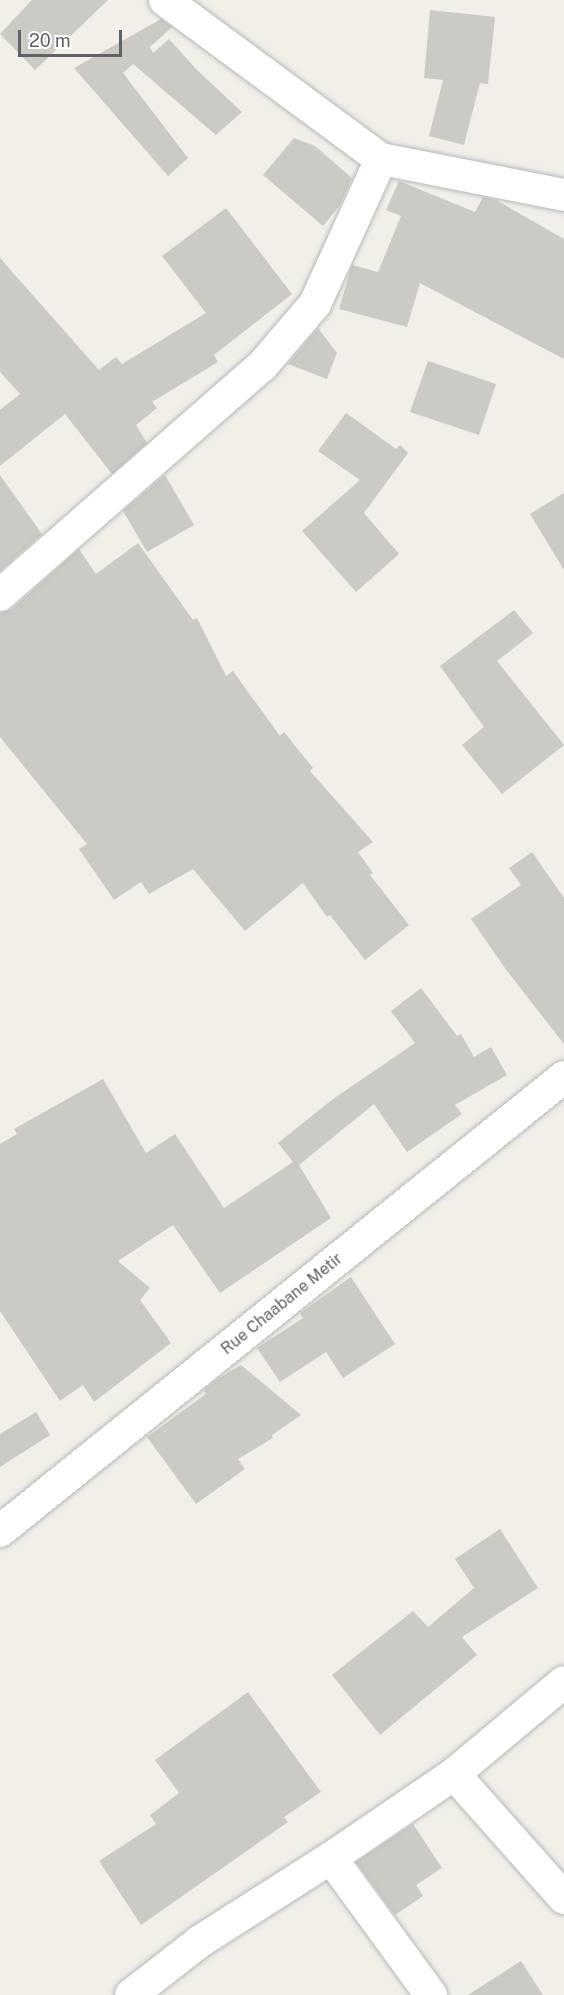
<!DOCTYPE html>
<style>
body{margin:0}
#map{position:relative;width:564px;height:1995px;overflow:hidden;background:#f1efe8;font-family:"Public Sans",sans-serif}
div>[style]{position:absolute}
.building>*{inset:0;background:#cccac5}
.roads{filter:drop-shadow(0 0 2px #b5b8bc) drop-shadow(0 0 2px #b5b8bc)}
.street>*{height:32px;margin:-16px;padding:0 16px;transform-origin:16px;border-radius:16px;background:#fff}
span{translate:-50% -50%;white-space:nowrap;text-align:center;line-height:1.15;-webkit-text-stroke:4.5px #fff;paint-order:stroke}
.street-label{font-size:16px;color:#5f6368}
.scale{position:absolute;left:18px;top:30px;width:104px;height:27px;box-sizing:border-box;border:3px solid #5f6368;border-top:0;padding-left:8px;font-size:18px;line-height:21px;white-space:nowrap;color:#5f6368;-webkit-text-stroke:4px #fff;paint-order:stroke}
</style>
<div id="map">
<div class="building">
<div style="clip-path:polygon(32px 0,108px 0,35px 70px,0 34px)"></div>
<div style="clip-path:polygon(430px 10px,495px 17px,488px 84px,480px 83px,464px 145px,429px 136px,443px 80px,424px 78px)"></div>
<div style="clip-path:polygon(161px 19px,172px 27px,150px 47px,153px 53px,169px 39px,197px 70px,242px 112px,216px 135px,133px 64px,123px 73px,188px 158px,168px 176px,74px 68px)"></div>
<div style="clip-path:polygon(294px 138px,315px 146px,352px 178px,340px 205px,323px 226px,263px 175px)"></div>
<div style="clip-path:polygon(399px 181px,475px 212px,483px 197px,496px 200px,564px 239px,564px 359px,420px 283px,407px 327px,339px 309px,352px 265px,378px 272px,401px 216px,386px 210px)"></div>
<div style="clip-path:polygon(226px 208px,292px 294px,214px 355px,218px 362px,152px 402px,157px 408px,136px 425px,147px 443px,112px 474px,65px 414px,0 466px,0 410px,20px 394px,0 372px,0 258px,99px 370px,116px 357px,122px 364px,206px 313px,162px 256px)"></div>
<div style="clip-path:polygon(318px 328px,337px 353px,327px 379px,288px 364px)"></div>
<div style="clip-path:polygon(428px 361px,496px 384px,479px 435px,410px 412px)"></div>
<div style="clip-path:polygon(346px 413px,396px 449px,400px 445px,408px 453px,364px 513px,399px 554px,356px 592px,302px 531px,360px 480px,318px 451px)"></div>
<div style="clip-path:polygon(0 475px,42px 534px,0 571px)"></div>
<div style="clip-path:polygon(165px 475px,194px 525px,147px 552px,123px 511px)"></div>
<div style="clip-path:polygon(564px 493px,564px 570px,530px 514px)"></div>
<div style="clip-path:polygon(138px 543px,193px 620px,197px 618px,226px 676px,233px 671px,280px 736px,284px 732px,313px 768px,310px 771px,373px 842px,358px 852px,373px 873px,370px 875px,409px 925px,365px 960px,330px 915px,327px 917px,303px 883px,245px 931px,193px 869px,149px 894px,141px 882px,114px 900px,79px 849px,87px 844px,0 737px,0 613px,12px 609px,79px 549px,96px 574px)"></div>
<div style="clip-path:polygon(514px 610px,533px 633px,497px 661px,564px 745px,502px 794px,462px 745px,484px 727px,440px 666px)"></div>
<div style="clip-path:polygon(532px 852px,564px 898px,564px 1044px,507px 971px,471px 919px,521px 885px,509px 868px)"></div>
<div style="clip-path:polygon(421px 988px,457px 1036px,461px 1034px,474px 1057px,491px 1047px,507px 1075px,455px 1105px,462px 1114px,407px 1152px,374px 1104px,299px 1165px,331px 1218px,220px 1293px,173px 1225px,118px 1261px,150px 1288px,140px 1300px,171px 1343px,94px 1402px,83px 1385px,60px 1401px,0 1311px,0 1144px,17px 1134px,14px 1129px,103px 1079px,146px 1153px,175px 1134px,224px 1208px,293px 1162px,278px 1143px,333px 1099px,415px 1043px,391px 1011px)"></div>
<div style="clip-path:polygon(351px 1277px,395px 1344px,343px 1378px,326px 1352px,280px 1382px,257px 1348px,303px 1318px,300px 1313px)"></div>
<div style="clip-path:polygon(241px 1365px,301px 1415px,272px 1435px,273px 1438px,238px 1459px,245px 1469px,196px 1504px,147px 1437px,206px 1394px,204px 1390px,219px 1378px)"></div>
<div style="clip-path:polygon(36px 1412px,50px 1435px,0 1467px,0 1434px)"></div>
<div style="clip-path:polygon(500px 1529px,538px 1588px,462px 1637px,477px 1655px,380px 1735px,332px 1675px,413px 1611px,428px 1627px,474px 1588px,455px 1559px)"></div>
<div style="clip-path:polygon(248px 1692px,321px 1792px,284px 1817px,288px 1822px,141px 1925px,99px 1861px,156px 1824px,150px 1815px,179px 1793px,155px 1760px)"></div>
<div style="clip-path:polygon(413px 1824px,442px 1868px,416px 1885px,423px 1896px,395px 1915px,356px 1862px)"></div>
<div style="clip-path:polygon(521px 1961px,543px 1995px,468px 1995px)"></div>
</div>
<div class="roads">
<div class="street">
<div style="left:165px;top:0;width:268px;rotate:36.4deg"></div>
<div style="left:381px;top:159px;width:187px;rotate:11.1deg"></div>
<div style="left:0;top:595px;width:348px;rotate:-41.2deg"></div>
<div style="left:262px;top:366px;width:82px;rotate:-49.5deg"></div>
<div style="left:315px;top:304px;width:159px;rotate:-65.5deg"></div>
<div style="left:0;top:1531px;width:724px;rotate:-38.83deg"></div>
<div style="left:454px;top:1774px;width:166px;rotate:48.4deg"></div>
<div style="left:331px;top:1858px;width:170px;rotate:53.9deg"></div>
<div style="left:131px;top:1995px;width:86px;rotate:-37.9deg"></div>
<div style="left:199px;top:1942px;width:156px;rotate:-32.5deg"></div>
<div style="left:331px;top:1858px;width:149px;rotate:-34.3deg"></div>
<div style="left:454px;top:1774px;width:143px;rotate:-39.9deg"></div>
</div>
</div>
<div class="street-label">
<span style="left:282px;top:1304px;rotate:-39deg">Rue Chaabane Metir</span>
</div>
<div class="scale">20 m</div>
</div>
